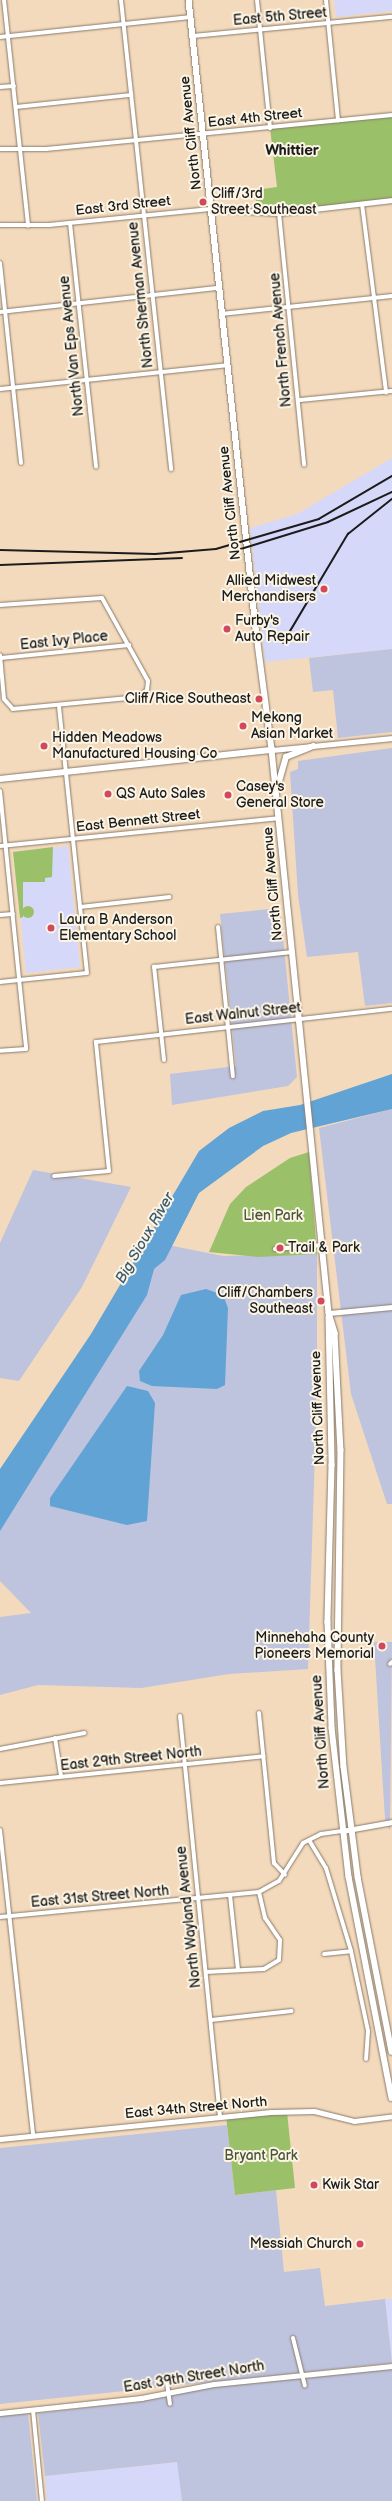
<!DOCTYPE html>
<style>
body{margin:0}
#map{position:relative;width:392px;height:2501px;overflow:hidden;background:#f4dabc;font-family:"Balsamiq Sans",sans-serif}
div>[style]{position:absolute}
.built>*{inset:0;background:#d6d8f9}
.industrial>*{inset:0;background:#bec3de}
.green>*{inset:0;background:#9bc06a}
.round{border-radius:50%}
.water>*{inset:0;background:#61a3d5}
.roads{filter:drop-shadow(0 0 1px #887b6c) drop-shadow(0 0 1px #887b6c)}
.minor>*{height:4px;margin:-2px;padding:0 2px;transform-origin:2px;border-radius:2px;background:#fff}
.tertiary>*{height:5px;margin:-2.5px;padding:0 2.5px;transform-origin:2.5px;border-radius:2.5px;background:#fff}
.secondary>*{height:5.5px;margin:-2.75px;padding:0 2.75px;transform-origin:2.75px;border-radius:2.75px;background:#fff}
.rail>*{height:1.5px;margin:-0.75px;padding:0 0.75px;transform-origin:0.75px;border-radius:0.75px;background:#1c1c1c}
.dots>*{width:11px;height:11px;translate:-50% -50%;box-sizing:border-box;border:2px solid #fcf5e5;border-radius:50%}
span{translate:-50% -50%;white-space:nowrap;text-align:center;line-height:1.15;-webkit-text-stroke:4px #fcf5e5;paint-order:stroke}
.street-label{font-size:14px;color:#1c1c1c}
.poi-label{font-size:14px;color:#1c1c1c}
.left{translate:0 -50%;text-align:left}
.right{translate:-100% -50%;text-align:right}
.park-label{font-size:14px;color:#485537}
.neighbourhood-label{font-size:15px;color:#1c1c1c;font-weight:700}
.water-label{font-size:15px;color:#3b596f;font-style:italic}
</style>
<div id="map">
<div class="built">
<div style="clip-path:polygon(334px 0,392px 0,392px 11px,336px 17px)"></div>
<div style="clip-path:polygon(392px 458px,392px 649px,265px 662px,250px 528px,297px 514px)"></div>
<div style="clip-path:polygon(68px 846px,80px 967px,26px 973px,14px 852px)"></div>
<div style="clip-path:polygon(385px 2299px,392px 2299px,392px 2363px)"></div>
<div style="clip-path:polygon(178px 2462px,182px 2501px,47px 2501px,45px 2476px)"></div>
</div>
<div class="industrial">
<div style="clip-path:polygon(392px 649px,392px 732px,338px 738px,333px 690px,313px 692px,309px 658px)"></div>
<div style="clip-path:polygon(392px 748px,392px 1003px,365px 1006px,358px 952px,307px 957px,298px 895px,290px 772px,298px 769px,298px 761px)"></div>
<div style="clip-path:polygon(280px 908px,297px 1077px,288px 1086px,172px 1105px,170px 1074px,236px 1066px,220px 914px)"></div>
<div style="clip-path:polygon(392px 1109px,392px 1504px,387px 1504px,351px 1394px,319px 1128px)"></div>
<div style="clip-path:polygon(33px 1170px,131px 1187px,82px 1287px,19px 1381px,0 1378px,0 1243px)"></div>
<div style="clip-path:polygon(168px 1245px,223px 1256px,317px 1254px,317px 1389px,308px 1669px,229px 1674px,141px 1688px,38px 1685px,0 1695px,0 1617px,31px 1613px,0 1581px,0 1515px)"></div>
<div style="clip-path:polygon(374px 1642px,392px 1642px,390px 1831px,385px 1819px)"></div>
<div style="clip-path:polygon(227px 2125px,235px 2195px,276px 2190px,284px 2272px,320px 2268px,325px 2306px,385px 2299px,392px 2363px,0 2404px,0 2148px)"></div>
<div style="clip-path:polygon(392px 2369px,392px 2501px,182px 2501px,177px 2462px,45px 2476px,38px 2413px,138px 2402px,211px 2387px)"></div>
<div style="clip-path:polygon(28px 2413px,37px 2501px,0 2501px,0 2416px)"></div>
</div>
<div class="green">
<div style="clip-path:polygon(392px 115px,392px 200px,257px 212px,255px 190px,277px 187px,270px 128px)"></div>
<div style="clip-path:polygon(53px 847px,52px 877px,45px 878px,45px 882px,23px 882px,23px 917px,20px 918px,13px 852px)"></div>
<div class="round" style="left:22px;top:906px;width:12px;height:12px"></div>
<div style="clip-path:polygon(309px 1152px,317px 1254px,258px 1257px,209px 1252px,230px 1204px,246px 1187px,290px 1158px)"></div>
<div style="clip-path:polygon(287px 2112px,295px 2188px,235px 2195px,226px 2116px)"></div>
</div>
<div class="water">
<div style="clip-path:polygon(392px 1074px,392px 1109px,291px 1133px,263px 1146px,199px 1193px,165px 1260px,154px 1269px,147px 1295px,0 1531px,0 1469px,91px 1334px,199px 1151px,229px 1128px,263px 1111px,300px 1105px)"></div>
<div style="clip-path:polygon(206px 1289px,223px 1295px,228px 1308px,225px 1385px,217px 1389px,152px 1386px,140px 1381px,139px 1371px,163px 1335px,181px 1295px)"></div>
<div style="clip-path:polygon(127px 1386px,148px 1391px,155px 1403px,147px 1521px,127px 1525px,50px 1506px,50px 1498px)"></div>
</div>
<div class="roads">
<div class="minor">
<div style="left:4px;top:0;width:227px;rotate:83.9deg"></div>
<div style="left:121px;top:0;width:472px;rotate:83.9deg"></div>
<div style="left:257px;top:0;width:129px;rotate:84.2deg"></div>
<div style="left:326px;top:0;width:121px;rotate:84.3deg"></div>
<div style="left:193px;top:36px;width:200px;rotate:-5.5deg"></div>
<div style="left:0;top:37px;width:192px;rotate:-6deg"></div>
<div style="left:0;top:87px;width:14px;rotate:-4deg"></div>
<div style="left:16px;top:107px;width:116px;rotate:-6deg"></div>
<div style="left:0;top:149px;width:46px"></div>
<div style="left:46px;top:149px;width:348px;rotate:-5.6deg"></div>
<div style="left:362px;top:204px;width:190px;rotate:82.7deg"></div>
<div style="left:279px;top:213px;width:253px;rotate:84.3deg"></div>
<div style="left:70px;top:223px;width:245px;rotate:83.9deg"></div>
<div style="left:0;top:225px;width:49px"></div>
<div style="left:49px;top:225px;width:162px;rotate:-5.7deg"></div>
<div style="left:0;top:263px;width:201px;rotate:84deg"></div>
<div style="left:0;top:312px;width:220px;rotate:-6.3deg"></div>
<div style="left:221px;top:314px;width:172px;rotate:-6deg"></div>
<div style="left:0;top:389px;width:228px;rotate:-6deg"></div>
<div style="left:300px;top:400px;width:92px;rotate:-5.6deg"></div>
<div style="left:0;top:605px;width:102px;rotate:-3.9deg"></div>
<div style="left:102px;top:598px;width:95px;rotate:61deg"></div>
<div style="left:148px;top:681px;width:9px;rotate:96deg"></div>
<div style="left:147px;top:690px;width:11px;rotate:139deg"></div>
<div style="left:139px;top:697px;width:127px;rotate:174.6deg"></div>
<div style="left:13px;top:709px;width:13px;rotate:-132deg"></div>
<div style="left:4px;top:699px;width:44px;rotate:-95.2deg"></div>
<div style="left:1px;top:658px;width:129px;rotate:-5.8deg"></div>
<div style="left:0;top:791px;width:259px;rotate:84.2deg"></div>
<div style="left:26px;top:1049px;width:26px;rotate:176deg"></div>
<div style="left:0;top:846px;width:280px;rotate:-5.7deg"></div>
<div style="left:80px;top:907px;width:90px;rotate:-6.4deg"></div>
<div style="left:0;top:915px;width:13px;rotate:-4deg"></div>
<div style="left:218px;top:927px;width:150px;rotate:84.3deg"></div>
<div style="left:0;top:982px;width:87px;rotate:-5.9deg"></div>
<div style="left:87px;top:973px;width:269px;rotate:-96deg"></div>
<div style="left:164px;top:1060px;width:94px;rotate:-96.1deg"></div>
<div style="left:154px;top:967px;width:139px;rotate:-6.2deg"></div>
<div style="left:54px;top:1176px;width:55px;rotate:-5.2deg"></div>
<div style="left:109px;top:1171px;width:130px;rotate:-95.8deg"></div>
<div style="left:96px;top:1042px;width:298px;rotate:-6.4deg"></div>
<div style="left:275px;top:1249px;width:48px;rotate:-4.8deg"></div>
<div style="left:390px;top:1664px;width:3px;rotate:-45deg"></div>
<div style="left:259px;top:1713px;width:151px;rotate:84.3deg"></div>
<div style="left:274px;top:1863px;width:16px;rotate:47deg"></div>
<div style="left:180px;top:1716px;width:402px;rotate:84.3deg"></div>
<div style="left:55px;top:1738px;width:39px;rotate:81deg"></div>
<div style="left:0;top:1749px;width:86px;rotate:-10.7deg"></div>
<div style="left:0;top:1783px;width:265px;rotate:-5.8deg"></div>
<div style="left:0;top:1830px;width:308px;rotate:83.8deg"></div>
<div style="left:309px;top:1840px;width:33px;rotate:59deg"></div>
<div style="left:326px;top:1868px;width:87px;rotate:73.2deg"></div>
<div style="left:351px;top:1951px;width:82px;rotate:78deg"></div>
<div style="left:368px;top:2031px;width:28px;rotate:94deg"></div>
<div style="left:230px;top:1895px;width:75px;rotate:83.9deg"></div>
<div style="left:0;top:1917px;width:260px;rotate:-5.5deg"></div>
<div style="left:259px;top:1892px;width:23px;rotate:-29deg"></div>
<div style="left:279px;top:1881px;width:45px;rotate:-57.7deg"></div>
<div style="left:303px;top:1843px;width:20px;rotate:-27deg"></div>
<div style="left:321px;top:1834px;width:21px;rotate:-8deg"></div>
<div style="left:324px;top:1954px;width:27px;rotate:-6deg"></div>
<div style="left:206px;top:1972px;width:58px;rotate:-3deg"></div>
<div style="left:264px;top:1969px;width:17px;rotate:-31deg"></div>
<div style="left:279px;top:1960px;width:20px;rotate:-87deg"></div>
<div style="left:280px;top:1940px;width:27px;rotate:-124deg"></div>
<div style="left:265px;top:1918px;width:27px;rotate:-103deg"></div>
<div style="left:211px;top:2020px;width:81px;rotate:-6.3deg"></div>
<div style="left:293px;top:2338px;width:49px;rotate:76deg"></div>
<div style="left:167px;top:2383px;width:21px;rotate:82deg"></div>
<div style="left:33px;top:2410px;width:91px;rotate:84.4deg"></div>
</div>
<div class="tertiary">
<div style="left:210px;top:209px;width:69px;rotate:3.3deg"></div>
<div style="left:279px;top:213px;width:114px;rotate:-6.6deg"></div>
<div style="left:272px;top:750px;width:121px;rotate:-5.7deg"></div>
<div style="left:329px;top:1313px;width:63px;rotate:-5.4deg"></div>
<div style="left:342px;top:1831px;width:51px;rotate:-10.2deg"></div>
<div style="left:0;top:2139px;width:272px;rotate:-5.7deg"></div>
<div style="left:271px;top:2112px;width:43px;rotate:-1.3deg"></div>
<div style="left:314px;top:2111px;width:41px;rotate:14deg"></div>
<div style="left:354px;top:2121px;width:38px;rotate:-7deg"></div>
<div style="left:0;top:2413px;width:142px;rotate:-6.1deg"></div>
<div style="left:141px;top:2398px;width:74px;rotate:-10.9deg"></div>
<div style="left:214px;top:2384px;width:179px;rotate:-5.8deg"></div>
</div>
<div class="secondary">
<div style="left:189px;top:0;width:632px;rotate:83.91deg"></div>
<div style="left:256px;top:628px;width:123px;rotate:82.5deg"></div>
<div style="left:272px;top:750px;width:566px;rotate:84.22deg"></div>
<div style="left:329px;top:1313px;width:21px;rotate:73deg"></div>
<div style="left:335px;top:1333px;width:117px;rotate:87.1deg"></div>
<div style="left:341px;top:1450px;width:220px;rotate:90.8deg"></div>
<div style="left:338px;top:1670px;width:97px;rotate:86.5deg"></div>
<div style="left:344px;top:1767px;width:111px;rotate:82.7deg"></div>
<div style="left:358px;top:1877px;width:178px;rotate:79deg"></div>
<div style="left:0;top:779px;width:274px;rotate:-6.1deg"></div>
<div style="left:278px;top:785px;width:29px;rotate:-74deg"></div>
<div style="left:286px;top:757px;width:29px;rotate:-22deg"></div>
<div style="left:329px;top:1317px;width:148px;rotate:88.8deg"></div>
<div style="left:332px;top:1465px;width:157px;rotate:91.5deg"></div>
<div style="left:328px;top:1622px;width:106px;rotate:87.8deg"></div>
<div style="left:332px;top:1728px;width:150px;rotate:83.5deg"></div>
<div style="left:349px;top:1877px;width:225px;rotate:79deg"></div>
</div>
</div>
<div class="rail">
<div style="left:241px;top:549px;width:91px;rotate:-17.2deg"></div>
<div style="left:328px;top:522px;width:71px;rotate:-25.1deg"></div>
<div style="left:0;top:550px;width:155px;rotate:1.5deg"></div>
<div style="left:155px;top:554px;width:61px;rotate:-4.7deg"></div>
<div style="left:216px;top:549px;width:107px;rotate:-16.2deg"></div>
<div style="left:319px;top:519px;width:85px;rotate:-30.5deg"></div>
<div style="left:0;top:565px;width:182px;rotate:-2.2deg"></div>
<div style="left:283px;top:643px;width:127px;rotate:-59.2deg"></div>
<div style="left:348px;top:534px;width:56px;rotate:-38.5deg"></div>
</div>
<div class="dots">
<div style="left:203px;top:202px;background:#d1495b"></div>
<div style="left:324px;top:589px;background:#d1495b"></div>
<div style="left:227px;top:629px;background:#d1495b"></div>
<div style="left:259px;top:699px;background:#d1495b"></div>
<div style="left:243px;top:726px;background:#d1495b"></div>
<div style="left:44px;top:746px;background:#d1495b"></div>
<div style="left:108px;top:794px;background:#d1495b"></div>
<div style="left:228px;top:795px;background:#d1495b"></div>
<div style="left:51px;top:928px;background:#d1495b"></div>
<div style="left:280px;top:1248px;background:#d1495b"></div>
<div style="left:321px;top:1301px;background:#d1495b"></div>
<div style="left:382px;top:1646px;background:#d1495b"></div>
<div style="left:314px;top:2185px;background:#d1495b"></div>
<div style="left:360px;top:2244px;background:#d1495b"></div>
</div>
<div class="street-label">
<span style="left:280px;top:17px;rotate:-5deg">East 5th Street</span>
<span style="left:255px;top:118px;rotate:-6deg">East 4th Street</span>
<span style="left:191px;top:133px;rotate:-96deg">North Cliff Avenue</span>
<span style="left:123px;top:206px;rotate:-6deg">East 3rd Street</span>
<span style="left:141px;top:295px;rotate:-96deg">North Sherman Avenue</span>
<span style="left:281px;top:340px;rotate:-95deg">North French Avenue</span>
<span style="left:72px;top:346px;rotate:-96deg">North Van Eps Avenue</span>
<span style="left:230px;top:503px;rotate:-96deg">North Cliff Avenue</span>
<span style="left:64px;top:641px;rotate:-6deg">East Ivy Place</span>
<span style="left:138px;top:821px;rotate:-6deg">East Bennett Street</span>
<span style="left:273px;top:884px;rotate:-95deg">North Cliff Avenue</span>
<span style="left:243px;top:1014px;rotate:-6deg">East Walnut Street</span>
<span style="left:318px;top:1408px;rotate:-92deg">North Cliff Avenue</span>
<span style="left:321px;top:1732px;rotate:-94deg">North Cliff Avenue</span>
<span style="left:131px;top:1759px;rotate:-6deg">East 29th Street North</span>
<span style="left:100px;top:1897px;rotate:-5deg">East 31st Street North</span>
<span style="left:189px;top:1917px;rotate:-96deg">North Wayland Avenue</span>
<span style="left:196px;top:2108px;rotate:-5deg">East 34th Street North</span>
<span style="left:194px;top:2377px;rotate:-9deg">East 39th Street North</span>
</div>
<div class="poi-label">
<span class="left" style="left:211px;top:202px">Cliff/3rd<br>Street Southeast</span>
<span class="right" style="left:316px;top:589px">Allied Midwest<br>Merchandisers</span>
<span class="left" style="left:235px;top:629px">Furby's<br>Auto Repair</span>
<span class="right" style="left:251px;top:699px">Cliff/Rice Southeast</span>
<span class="left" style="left:251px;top:726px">Mekong<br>Asian Market</span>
<span class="left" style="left:52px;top:746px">Hidden Meadows<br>Manufactured Housing Co</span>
<span class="left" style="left:236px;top:795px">Casey's<br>General Store</span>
<span class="left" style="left:116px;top:794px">QS Auto Sales</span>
<span class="left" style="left:59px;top:928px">Laura B Anderson<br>Elementary School</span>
<span class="left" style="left:288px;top:1248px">Trail &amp; Park</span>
<span class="right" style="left:313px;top:1301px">Cliff/Chambers<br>Southeast</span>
<span class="right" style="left:374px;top:1646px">Minnehaha County<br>Pioneers Memorial</span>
<span class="left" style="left:322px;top:2185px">Kwik Star</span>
<span class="right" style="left:352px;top:2244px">Messiah Church</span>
</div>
<div class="park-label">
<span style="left:273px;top:1216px">Lien Park</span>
<span style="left:261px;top:2156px">Bryant Park</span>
</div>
<div class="neighbourhood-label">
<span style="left:292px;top:151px">Whittier</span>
</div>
<div class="water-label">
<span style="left:145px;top:1238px;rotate:-60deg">Big Sioux River</span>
</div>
</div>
